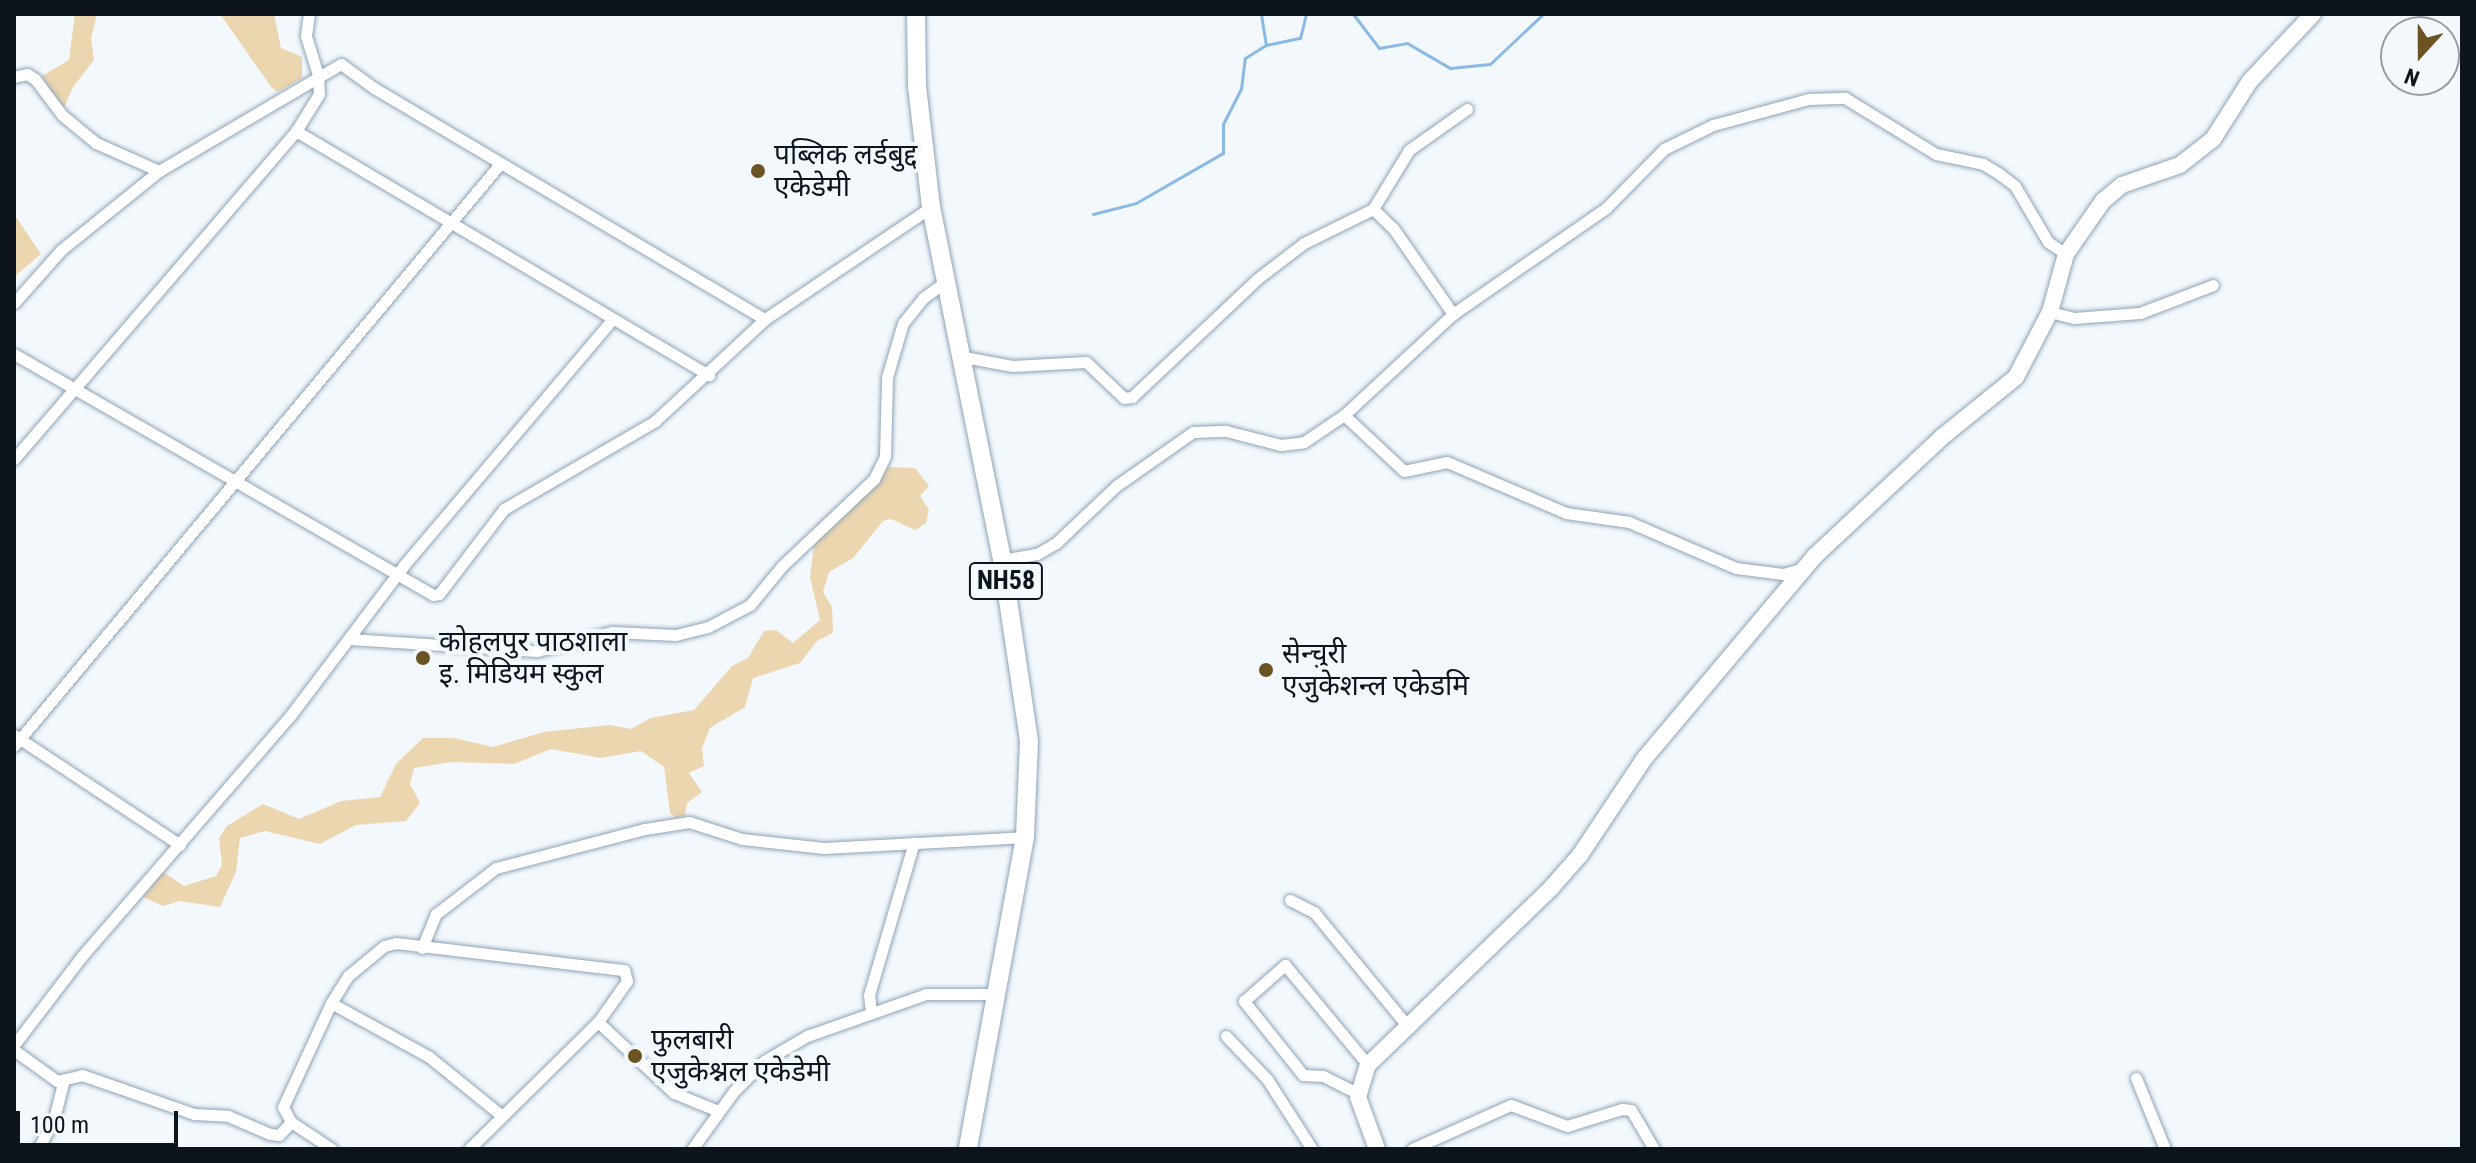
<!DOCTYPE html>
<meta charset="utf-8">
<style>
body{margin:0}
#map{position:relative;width:2476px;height:1163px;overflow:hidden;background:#f3f8fc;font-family:"Roboto Condensed","Noto Sans Devanagari",sans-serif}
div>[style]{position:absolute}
.green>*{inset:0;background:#ecd6b0}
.stream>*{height:3px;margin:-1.5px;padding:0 1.5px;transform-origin:1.5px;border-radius:1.5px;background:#8abae4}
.roads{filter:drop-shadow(0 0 2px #8ea3b6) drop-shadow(0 0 2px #8ea3b6)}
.street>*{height:11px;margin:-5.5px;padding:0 5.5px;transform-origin:5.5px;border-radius:5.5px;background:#fff}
.secondary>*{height:16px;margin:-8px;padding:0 8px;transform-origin:8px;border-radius:8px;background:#fff}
.primary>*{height:18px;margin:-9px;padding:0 9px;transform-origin:9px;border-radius:9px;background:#fff}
.dots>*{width:22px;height:22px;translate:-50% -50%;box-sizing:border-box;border:4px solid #f3f8fc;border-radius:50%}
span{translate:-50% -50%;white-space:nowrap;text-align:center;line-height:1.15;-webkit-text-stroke:8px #f3f8fc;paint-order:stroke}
.shield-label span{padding:2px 6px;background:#f3f8fc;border:2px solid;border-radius:6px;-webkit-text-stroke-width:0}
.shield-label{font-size:26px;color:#0d141b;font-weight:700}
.poi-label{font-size:28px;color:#0d141b}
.left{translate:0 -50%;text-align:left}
.frame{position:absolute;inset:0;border:16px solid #0d141b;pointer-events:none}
.north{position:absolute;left:2380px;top:16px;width:80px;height:80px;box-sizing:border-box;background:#f3f8fc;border:2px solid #979da2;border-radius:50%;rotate:201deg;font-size:22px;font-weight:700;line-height:32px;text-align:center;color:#0d141b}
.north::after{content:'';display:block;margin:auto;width:28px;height:36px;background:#6b5323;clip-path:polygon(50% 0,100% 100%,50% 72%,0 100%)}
.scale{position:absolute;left:16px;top:1111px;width:162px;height:36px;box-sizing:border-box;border:4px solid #0d141b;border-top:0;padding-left:10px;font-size:24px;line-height:28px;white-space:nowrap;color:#0d141b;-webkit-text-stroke:6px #f3f8fc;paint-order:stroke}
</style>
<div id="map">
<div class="green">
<div style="clip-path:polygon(75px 14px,97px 14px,91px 38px,94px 60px,73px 87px,63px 110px,42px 76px,69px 60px)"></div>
<div style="clip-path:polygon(220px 14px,274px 14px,281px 48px,302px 57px,302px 78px,278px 92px,272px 88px)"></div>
<div style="clip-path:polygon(14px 214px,41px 254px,14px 277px)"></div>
<div style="clip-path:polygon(889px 467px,915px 468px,929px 486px,920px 496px,929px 510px,926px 523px,915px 530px,891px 519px,883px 521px,853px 558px,829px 572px,823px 592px,832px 607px,833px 633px,817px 641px,800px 663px,753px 678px,745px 707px,710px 728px,702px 748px,704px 766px,689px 773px,702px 792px,687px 803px,685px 816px,676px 818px,670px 813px,664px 767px,641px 751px,601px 758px,551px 749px,514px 764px,451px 762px,414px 768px,410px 784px,420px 803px,406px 821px,356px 825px,320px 844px,265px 831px,240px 838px,236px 872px,220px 907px,180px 901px,163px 906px,143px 897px,163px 872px,184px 886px,216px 876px,222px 865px,219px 838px,227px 826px,263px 804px,299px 819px,341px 801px,380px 797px,396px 764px,423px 738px,454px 738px,493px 747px,544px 732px,610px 725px,631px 729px,651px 718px,694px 710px,732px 666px,748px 658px,764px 631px,776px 630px,793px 643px,820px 620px,810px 577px,814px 545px)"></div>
</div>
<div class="stream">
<div style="left:1261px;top:14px;width:31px;rotate:81deg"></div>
<div style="left:1353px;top:14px;width:43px;rotate:52.6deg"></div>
<div style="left:1379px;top:48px;width:28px;rotate:-10deg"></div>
<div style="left:1407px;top:43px;width:50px;rotate:30.2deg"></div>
<div style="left:1450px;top:68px;width:40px;rotate:-5.7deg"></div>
<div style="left:1490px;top:64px;width:73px;rotate:-43.3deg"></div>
<div style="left:1093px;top:214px;width:44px;rotate:-14.3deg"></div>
<div style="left:1136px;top:203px;width:100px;rotate:-29.9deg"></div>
<div style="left:1223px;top:153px;width:29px;rotate:-90deg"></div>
<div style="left:1223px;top:124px;width:39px;rotate:-63deg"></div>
<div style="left:1241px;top:89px;width:31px;rotate:-83deg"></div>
<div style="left:1245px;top:58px;width:25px;rotate:-32deg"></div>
<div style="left:1266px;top:45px;width:35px;rotate:-12deg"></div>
<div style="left:1300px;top:38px;width:25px;rotate:-76deg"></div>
</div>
<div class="roads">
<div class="street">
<div style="left:309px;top:14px;width:22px;rotate:98deg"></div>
<div style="left:306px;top:36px;width:41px;rotate:72.9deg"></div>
<div style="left:318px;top:75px;width:19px;rotate:87deg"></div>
<div style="left:319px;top:94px;width:44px;rotate:121.9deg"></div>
<div style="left:296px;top:131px;width:480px;rotate:30.6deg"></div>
<div style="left:14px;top:77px;width:13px;rotate:-13deg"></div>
<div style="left:27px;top:74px;width:9px;rotate:32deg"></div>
<div style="left:35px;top:79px;width:45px;rotate:53.1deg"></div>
<div style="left:62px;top:115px;width:44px;rotate:39.5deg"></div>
<div style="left:96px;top:143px;width:69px;rotate:24deg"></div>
<div style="left:1373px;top:209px;width:28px;rotate:44deg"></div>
<div style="left:1393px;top:228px;width:105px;rotate:55.1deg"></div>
<div style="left:14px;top:303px;width:71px;rotate:-48.4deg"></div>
<div style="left:61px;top:250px;width:126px;rotate:-38.9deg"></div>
<div style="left:159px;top:171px;width:211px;rotate:-30.5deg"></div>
<div style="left:341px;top:64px;width:41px;rotate:36deg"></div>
<div style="left:374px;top:88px;width:454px;rotate:30.6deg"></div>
<div style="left:2050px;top:312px;width:25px;rotate:14deg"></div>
<div style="left:2074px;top:318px;width:66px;rotate:-4.3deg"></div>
<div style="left:2140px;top:313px;width:78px;rotate:-21deg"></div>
<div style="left:14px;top:354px;width:483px;rotate:29.9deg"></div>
<div style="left:433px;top:595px;width:6px;rotate:-9deg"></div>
<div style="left:439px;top:594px;width:107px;rotate:-52.6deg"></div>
<div style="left:504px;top:509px;width:175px;rotate:-30.2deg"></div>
<div style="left:655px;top:421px;width:150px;rotate:-42.8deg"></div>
<div style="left:765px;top:319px;width:200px;rotate:-34deg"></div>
<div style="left:964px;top:357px;width:49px;rotate:10.6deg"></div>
<div style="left:1012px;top:366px;width:74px;rotate:-3.1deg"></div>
<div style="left:1086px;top:362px;width:52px;rotate:43.5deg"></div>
<div style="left:1124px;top:398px;width:8px;rotate:-7deg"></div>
<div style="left:1132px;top:397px;width:172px;rotate:-43.3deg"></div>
<div style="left:1257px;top:279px;width:59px;rotate:-37.5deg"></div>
<div style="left:1304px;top:243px;width:77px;rotate:-26.2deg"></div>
<div style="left:1373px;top:209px;width:69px;rotate:-58.6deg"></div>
<div style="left:1409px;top:150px;width:71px;rotate:-35.3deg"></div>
<div style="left:1344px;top:415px;width:82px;rotate:43deg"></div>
<div style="left:1404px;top:471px;width:44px;rotate:-11.8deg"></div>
<div style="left:1447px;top:462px;width:129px;rotate:23.2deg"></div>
<div style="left:1566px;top:513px;width:64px;rotate:8.1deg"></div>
<div style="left:1629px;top:522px;width:116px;rotate:23.3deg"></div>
<div style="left:1736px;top:568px;width:47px;rotate:7.3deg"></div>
<div style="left:1783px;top:574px;width:22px;rotate:-16deg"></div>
<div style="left:14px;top:459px;width:433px;rotate:-49.3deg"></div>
<div style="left:1002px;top:560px;width:36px;rotate:-10deg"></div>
<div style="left:1037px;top:554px;width:22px;rotate:-30deg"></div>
<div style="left:1056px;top:543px;width:83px;rotate:-43.5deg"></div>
<div style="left:1116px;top:486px;width:94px;rotate:-35deg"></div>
<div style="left:1193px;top:432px;width:33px;rotate:-2deg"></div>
<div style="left:1226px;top:431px;width:57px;rotate:14.3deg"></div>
<div style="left:1281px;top:445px;width:23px;rotate:-7deg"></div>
<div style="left:1304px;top:442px;width:48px;rotate:-34deg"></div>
<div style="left:1344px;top:415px;width:149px;rotate:-42.8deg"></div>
<div style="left:1453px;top:314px;width:186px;rotate:-34.7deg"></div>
<div style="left:1606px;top:208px;width:83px;rotate:-45.5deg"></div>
<div style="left:1664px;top:149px;width:55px;rotate:-26.1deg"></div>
<div style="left:1713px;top:125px;width:99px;rotate:-15.2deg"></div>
<div style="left:1809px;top:99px;width:36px;rotate:-2deg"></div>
<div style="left:1845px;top:98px;width:107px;rotate:31.6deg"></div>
<div style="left:1936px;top:154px;width:48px;rotate:12deg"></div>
<div style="left:1983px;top:164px;width:17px;rotate:31deg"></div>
<div style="left:1998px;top:173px;width:21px;rotate:37deg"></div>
<div style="left:2015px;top:186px;width:65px;rotate:59.5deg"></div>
<div style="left:2048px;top:242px;width:22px;rotate:34deg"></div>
<div style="left:349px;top:639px;width:188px;rotate:3.7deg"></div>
<div style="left:537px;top:651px;width:77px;rotate:-14.2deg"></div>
<div style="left:612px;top:632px;width:64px;rotate:2.7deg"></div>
<div style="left:676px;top:635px;width:33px;rotate:-14deg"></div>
<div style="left:708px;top:627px;width:47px;rotate:-27.6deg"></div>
<div style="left:750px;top:605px;width:50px;rotate:-50.6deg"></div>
<div style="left:782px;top:566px;width:127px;rotate:-43.4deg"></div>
<div style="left:874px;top:479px;width:25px;rotate:-64deg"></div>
<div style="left:885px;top:456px;width:79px;rotate:-88.5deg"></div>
<div style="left:887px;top:377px;width:56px;rotate:-73.5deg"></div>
<div style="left:903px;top:323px;width:32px;rotate:-51deg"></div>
<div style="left:923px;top:298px;width:29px;rotate:-36deg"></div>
<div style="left:14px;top:735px;width:199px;rotate:33.5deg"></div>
<div style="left:14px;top:746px;width:758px;rotate:-50.14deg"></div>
<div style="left:1290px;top:900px;width:27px;rotate:27deg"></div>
<div style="left:1314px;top:912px;width:150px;rotate:50.7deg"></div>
<div style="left:422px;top:948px;width:37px;rotate:-68deg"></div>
<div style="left:436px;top:914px;width:76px;rotate:-37.5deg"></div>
<div style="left:496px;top:868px;width:154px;rotate:-14.7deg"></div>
<div style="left:645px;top:829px;width:45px;rotate:-9deg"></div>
<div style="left:689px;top:822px;width:56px;rotate:17.8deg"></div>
<div style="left:742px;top:839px;width:82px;rotate:6.3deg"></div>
<div style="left:824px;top:848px;width:201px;rotate:-3.1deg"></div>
<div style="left:331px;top:1003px;width:111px;rotate:28.7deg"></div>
<div style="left:428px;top:1056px;width:95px;rotate:39deg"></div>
<div style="left:871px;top:1013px;width:18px;rotate:-96deg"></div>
<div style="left:869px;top:995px;width:159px;rotate:-73.6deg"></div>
<div style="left:1226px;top:1036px;width:59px;rotate:46.4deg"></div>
<div style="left:1267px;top:1079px;width:83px;rotate:57.3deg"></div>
<div style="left:14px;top:1045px;width:112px;rotate:-52.6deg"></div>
<div style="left:82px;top:956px;width:318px;rotate:-49.1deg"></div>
<div style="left:290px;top:716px;width:189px;rotate:-52.9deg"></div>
<div style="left:404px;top:565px;width:321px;rotate:-49.7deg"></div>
<div style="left:14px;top:1050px;width:53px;rotate:35.8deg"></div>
<div style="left:57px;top:1081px;width:26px;rotate:-13deg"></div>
<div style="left:82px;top:1075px;width:119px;rotate:19.2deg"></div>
<div style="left:194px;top:1114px;width:34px;rotate:3deg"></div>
<div style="left:228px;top:1116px;width:46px;rotate:23.2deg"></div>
<div style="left:270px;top:1134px;width:9px;rotate:6deg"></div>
<div style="left:279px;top:1135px;width:18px;rotate:-47deg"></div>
<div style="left:291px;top:1122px;width:49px;rotate:33.4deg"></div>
<div style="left:2136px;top:1078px;width:77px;rotate:67.8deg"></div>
<div style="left:1359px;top:1094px;width:40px;rotate:-153.4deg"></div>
<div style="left:1323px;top:1076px;width:20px;rotate:-177deg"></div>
<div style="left:1303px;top:1075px;width:95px;rotate:-128.6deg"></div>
<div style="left:1244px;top:1001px;width:55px;rotate:-41.3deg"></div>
<div style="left:1285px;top:965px;width:130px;rotate:50.3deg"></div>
<div style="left:291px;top:1122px;width:17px;rotate:-118deg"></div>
<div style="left:283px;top:1107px;width:115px;rotate:-65.2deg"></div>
<div style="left:331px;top:1003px;width:32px;rotate:-58deg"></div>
<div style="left:348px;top:976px;width:47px;rotate:-39.8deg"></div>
<div style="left:384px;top:946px;width:12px;rotate:-14deg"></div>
<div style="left:396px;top:943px;width:230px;rotate:6.8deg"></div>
<div style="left:624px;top:970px;width:11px;rotate:75deg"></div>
<div style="left:627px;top:981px;width:50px;rotate:125.3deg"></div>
<div style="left:38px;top:1149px;width:34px;rotate:-62deg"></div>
<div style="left:54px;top:1119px;width:38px;rotate:-76deg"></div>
<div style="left:469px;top:1149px;width:181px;rotate:-44.6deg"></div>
<div style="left:598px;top:1022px;width:104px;rotate:43.1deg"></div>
<div style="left:674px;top:1093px;width:48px;rotate:22.2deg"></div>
<div style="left:692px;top:1149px;width:72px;rotate:-54.1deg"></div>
<div style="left:734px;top:1091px;width:42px;rotate:-45deg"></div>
<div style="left:764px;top:1061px;width:50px;rotate:-30.2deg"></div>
<div style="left:807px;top:1036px;width:126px;rotate:-19.4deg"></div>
<div style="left:926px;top:994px;width:73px"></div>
<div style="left:1412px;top:1149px;width:108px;rotate:-24deg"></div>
<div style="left:1511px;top:1105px;width:60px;rotate:20.6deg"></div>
<div style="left:1567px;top:1126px;width:58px;rotate:-17.2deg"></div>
<div style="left:1622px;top:1109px;width:9px;rotate:6deg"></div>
<div style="left:1631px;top:1110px;width:45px;rotate:59.5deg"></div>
</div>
<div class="secondary">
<div style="left:1377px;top:1149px;width:55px;rotate:-110.1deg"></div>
<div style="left:1358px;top:1097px;width:34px;rotate:-73deg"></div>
<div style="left:1368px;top:1065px;width:255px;rotate:-44deg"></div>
<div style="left:1551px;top:888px;width:44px;rotate:-48.7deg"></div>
<div style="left:1580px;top:855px;width:115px;rotate:-56.3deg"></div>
<div style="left:1644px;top:759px;width:265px;rotate:-49.9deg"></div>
<div style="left:1815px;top:556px;width:174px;rotate:-43.1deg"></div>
<div style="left:1942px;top:437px;width:95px;rotate:-39deg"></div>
<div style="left:2016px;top:377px;width:73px;rotate:-62.4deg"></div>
<div style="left:2050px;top:312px;width:60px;rotate:-74.6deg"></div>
<div style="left:2066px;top:254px;width:65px;rotate:-55.1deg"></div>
<div style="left:2103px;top:201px;width:25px;rotate:-40deg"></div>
<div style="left:2122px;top:185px;width:61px;rotate:-19deg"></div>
<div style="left:2180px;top:165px;width:42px;rotate:-38.2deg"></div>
<div style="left:2213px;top:139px;width:69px;rotate:-57.5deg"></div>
<div style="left:2250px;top:81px;width:92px;rotate:-46.8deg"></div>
</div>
<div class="primary">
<div style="left:916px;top:14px;width:72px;rotate:89.2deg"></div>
<div style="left:917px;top:86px;width:122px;rotate:83.4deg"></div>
<div style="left:931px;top:207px;width:360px;rotate:78.6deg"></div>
<div style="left:1002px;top:560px;width:183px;rotate:81.5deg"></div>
<div style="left:1029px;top:741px;width:96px;rotate:92.4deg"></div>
<div style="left:1025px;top:837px;width:317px;rotate:100.4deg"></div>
</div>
</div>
<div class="dots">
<div style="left:758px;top:171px;background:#6b5323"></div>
<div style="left:423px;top:658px;background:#6b5323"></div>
<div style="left:1266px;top:670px;background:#6b5323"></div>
<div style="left:635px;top:1056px;background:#6b5323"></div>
</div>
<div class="shield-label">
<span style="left:1006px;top:581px">NH58</span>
</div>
<div class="poi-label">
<span class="left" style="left:774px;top:171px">पब्लिक लर्डबुद्द<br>एकेडेमी</span>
<span class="left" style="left:439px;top:658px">कोहलपुर पाठशाला<br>इ. मिडियम स्कुल</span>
<span class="left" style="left:1282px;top:670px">सेन्चुरी<br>एजुकेशन्ल एकेडमि</span>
<span class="left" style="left:651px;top:1056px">फुलबारी<br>एजुकेश्नल एकेडेमी</span>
</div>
<div class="frame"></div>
<div class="north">N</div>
<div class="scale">100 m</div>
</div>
